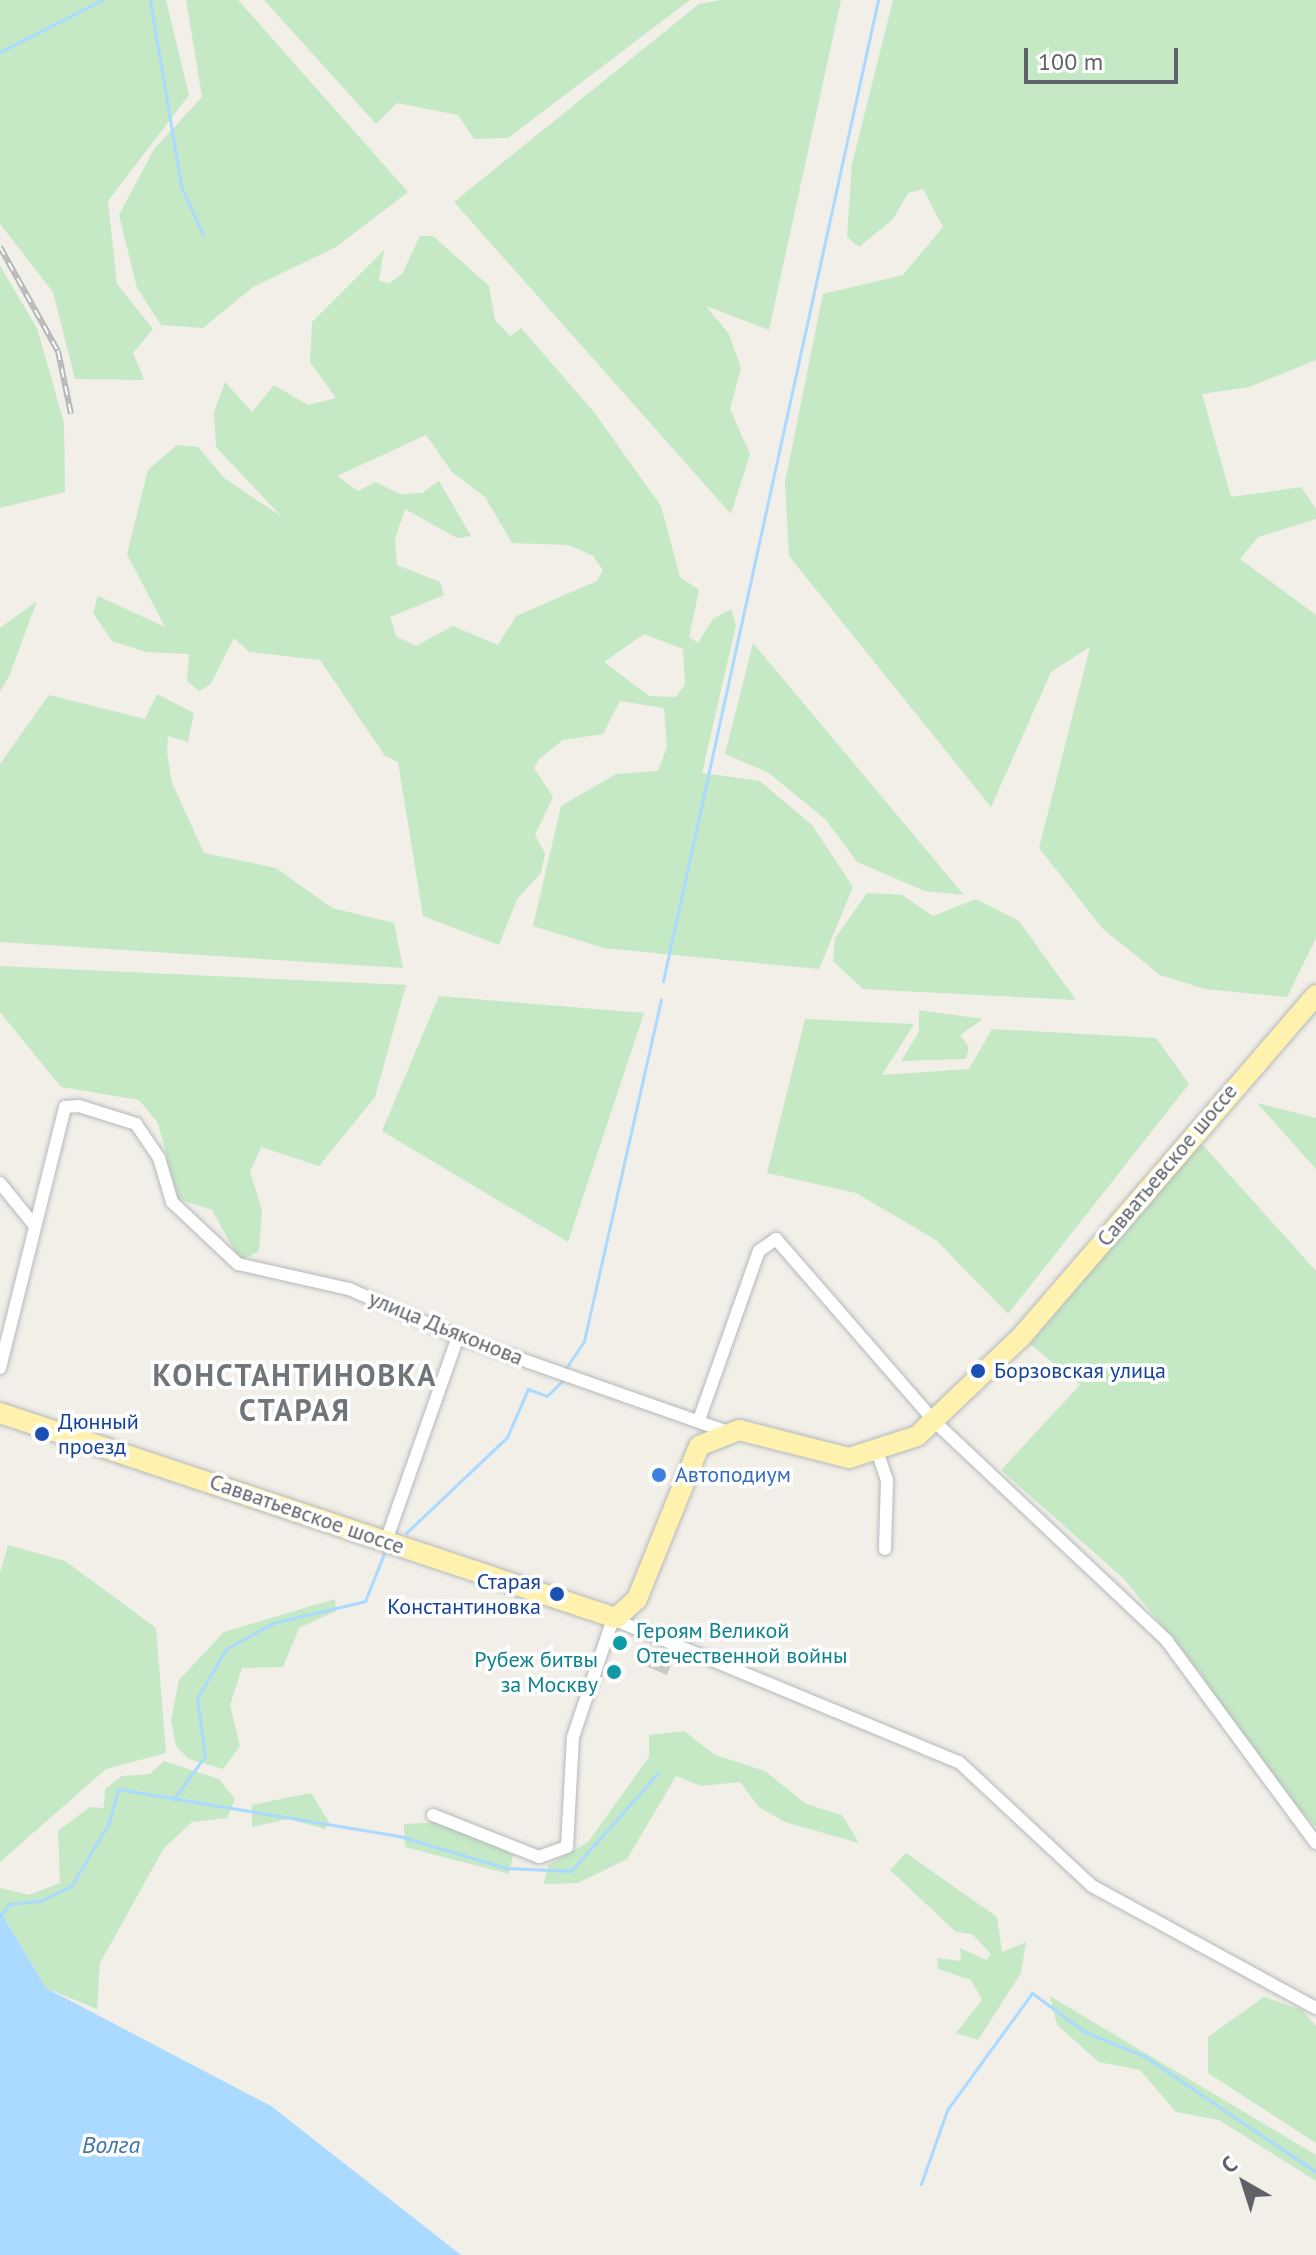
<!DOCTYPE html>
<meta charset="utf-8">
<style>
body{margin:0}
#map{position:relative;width:1316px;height:2255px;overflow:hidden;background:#f1efe8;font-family:"PT Sans",sans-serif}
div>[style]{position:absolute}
.green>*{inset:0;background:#c5e8c5}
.water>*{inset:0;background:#aadaff}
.stream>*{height:3px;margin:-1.5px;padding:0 1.5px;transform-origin:1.5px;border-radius:1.5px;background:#aadaff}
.building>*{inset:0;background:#cccac5}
.roads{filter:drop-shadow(0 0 2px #b5b8bc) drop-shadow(0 0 2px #b5b8bc)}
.street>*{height:12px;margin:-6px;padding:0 6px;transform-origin:6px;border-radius:6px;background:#fff}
.primary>*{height:20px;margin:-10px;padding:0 10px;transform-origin:10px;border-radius:10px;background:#fff2af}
.rail>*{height:6px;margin-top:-3px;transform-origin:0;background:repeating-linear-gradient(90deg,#fff 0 9px,#b6b7b8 0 18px);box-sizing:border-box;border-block:2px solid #b6b7b8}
.dots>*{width:22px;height:22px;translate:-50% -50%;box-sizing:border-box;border:4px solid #fff;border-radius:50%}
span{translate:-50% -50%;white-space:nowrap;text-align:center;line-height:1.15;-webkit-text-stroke:7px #fff;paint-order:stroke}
.street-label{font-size:22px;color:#5f6368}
.transit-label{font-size:22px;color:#164399}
.left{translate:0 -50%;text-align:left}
.right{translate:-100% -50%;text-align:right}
.shop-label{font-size:22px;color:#366cbe}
.culture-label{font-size:22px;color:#0d838f}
.water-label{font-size:24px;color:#4174aa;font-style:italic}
.district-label{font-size:30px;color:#70757a;font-weight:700;letter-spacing:2px}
.north{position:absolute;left:1204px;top:2143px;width:80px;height:80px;-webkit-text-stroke:6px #fff;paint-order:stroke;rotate:321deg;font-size:22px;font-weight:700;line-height:32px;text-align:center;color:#5f6368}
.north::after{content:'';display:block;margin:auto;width:28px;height:36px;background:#5f6368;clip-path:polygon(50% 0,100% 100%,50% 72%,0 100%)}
.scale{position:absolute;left:1024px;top:48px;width:154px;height:36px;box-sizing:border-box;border:4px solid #5f6368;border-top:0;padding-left:10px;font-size:24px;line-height:28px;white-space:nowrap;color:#5f6368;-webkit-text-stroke:6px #fff;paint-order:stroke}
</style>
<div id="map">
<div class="green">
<div style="clip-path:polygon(0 0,166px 0,189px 95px,108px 201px,117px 284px,153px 329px,133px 353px,144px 380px,75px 379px,53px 292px,0 224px)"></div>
<div style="clip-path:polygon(186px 0,238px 0,408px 192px,336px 247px,253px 287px,203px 328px,161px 325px,137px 288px,119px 215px,154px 149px,202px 97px)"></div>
<div style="clip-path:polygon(264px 0,690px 0,508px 138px,474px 139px,458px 115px,397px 103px,376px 124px)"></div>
<div style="clip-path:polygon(721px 0,841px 0,769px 330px,706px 306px,729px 334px,741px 368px,730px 409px,750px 454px,731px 514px,454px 202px,699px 4px)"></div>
<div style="clip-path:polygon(893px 0,1316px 0,1316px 360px,1249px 387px,1202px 394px,1231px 497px,1301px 487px,1316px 509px,1316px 519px,1258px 537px,1240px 559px,1316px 615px,1316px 938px,1287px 997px,1205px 989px,1160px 975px,1103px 929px,1039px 848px,1090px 647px,1051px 672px,991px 807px,789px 556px,785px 482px,823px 294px,903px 275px,943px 227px,923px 189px,908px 193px,893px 219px,859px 247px,847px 237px,852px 164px)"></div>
<div style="clip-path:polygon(evenodd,420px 236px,433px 236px,489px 286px,495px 320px,510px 336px,521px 328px,594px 412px,661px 506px,680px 577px,699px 590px,689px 637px,698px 643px,713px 619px,731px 609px,736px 625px,702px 773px,760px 781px,812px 825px,853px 887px,819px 969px,604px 948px,533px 926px,561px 806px,616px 774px,658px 771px,667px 747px,664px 708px,620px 701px,603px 734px,563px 740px,539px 759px,534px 768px,553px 797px,535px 835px,545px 854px,541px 873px,517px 899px,499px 945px,423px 916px,398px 762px,385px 756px,320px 660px,249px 652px,234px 638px,210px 685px,199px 691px,187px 681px,189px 654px,146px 652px,112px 641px,93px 613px,98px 596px,165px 627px,127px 554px,148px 470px,177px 445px,198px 447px,224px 478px,282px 517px,216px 447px,214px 412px,225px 382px,252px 412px,274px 385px,308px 405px,336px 398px,310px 362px,312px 322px,384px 250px,379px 280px,388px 284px,402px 274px,420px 236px,426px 435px,452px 472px,485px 497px,512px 543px,569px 545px,593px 556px,603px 570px,597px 581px,516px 616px,498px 645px,453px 626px,416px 646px,396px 636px,390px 617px,444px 595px,440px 582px,397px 565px,395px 539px,405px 509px,457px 538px,471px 536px,439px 481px,422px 493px,400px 494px,375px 482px,358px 491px,337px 476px,426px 435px,420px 236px,644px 634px,683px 649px,685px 684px,676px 697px,649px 696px,604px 662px,644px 634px)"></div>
<div style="clip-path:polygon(0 266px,37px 328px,64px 423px,65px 492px,0 508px)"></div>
<div style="clip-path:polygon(37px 601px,10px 674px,0 692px,0 628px)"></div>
<div style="clip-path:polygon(753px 643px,964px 895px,925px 891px,857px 862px,826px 820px,769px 773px,725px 754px)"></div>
<div style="clip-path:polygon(157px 694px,194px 713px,188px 742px,168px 736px,167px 752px,172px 783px,204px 853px,276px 868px,332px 908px,394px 923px,403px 968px,0 942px,0 764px,49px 695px,145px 719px)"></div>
<div style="clip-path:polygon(867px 893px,902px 895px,933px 916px,976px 899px,1019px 921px,1076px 1000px,863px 989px,833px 961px,835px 938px)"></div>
<div style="clip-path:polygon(0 966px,406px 985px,375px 1097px,319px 1166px,261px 1147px,250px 1172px,262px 1210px,259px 1251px,240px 1261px,212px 1210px,178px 1199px,158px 1123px,139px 1100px,61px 1087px,0 1012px)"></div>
<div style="clip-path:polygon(439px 996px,644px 1013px,568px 1242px,382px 1131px)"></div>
<div style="clip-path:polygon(919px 1010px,983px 1019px,960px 1035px,969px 1047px,966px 1059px,901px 1061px,919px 1032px)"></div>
<div style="clip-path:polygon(805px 1019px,914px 1024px,882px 1075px,969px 1069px,992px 1029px,1156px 1038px,1189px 1084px,1008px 1314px,936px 1240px,856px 1193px,767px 1173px)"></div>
<div style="clip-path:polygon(1257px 1103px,1316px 1118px,1316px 1169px)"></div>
<div style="clip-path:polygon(1200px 1142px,1316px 1271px,1316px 1827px,1222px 1727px,1202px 1675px,1124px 1579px,1001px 1470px,1080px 1385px,1030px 1344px)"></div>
<div style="clip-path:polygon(8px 1545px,65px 1561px,156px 1628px,166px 1753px,106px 1769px,0 1862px,0 1573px)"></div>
<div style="clip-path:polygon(335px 1599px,336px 1611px,299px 1628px,283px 1667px,242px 1668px,230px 1705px,240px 1746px,223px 1769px,189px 1759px,176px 1746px,171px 1720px,179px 1680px,224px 1632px)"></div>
<div style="clip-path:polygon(684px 1731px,715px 1755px,765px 1771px,806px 1804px,842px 1815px,859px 1843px,785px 1822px,759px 1807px,740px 1782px,701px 1786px,676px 1776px,627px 1859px,578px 1883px,544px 1884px,548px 1865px,588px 1842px,649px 1757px,649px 1735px)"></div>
<div style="clip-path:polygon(164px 1761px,219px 1779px,235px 1799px,227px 1818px,192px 1822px,164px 1848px,100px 1963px,97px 2009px,46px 1988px,0 1911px,0 1888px,29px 1895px,60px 1883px,58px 1831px,90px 1807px,104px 1808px,105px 1789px,122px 1776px,150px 1774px)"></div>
<div style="clip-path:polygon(311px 1793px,329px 1822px,325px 1829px,289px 1819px,252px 1827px,252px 1805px)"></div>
<div style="clip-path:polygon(445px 1822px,513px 1855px,509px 1874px,405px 1847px,404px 1824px)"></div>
<div style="clip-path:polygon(906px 1853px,997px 1917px,1002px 1952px,1026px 1942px,1021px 1973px,978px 2040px,956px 2033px,982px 2000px,971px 1980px,938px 1969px,937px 1958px,961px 1961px,960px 1948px,986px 1960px,991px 1954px,972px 1934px,956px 1932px,890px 1870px)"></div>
<div style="clip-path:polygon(1050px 1996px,1316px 2155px,1316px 2181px,1219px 2120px,1176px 2112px,1140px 2070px,1099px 2062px,1057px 2025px)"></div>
<div style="clip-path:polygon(1264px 1997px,1302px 2010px,1316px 2026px,1316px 2143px,1208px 2073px,1208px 2037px)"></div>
</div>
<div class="water">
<div style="clip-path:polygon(0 1911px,46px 1988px,271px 2106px,461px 2255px,0 2255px)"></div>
</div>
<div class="stream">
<div style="left:150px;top:0;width:189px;rotate:80.5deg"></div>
<div style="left:181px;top:186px;width:54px;rotate:65.8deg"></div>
<div style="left:0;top:52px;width:114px;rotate:-27deg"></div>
<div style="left:663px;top:981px;width:1004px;rotate:-77.64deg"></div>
<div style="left:566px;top:1368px;width:32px;rotate:-56deg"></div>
<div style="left:584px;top:1341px;width:350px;rotate:-77.3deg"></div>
<div style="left:406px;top:1533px;width:139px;rotate:-43.5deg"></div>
<div style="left:507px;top:1437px;width:52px;rotate:-66.4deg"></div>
<div style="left:528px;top:1389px;width:20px;rotate:20deg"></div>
<div style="left:547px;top:1396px;width:21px;rotate:-45deg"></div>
<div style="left:173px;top:1800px;width:54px;rotate:-54deg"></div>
<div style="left:205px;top:1756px;width:59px;rotate:-97.9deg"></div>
<div style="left:197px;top:1698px;width:57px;rotate:-59.4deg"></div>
<div style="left:226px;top:1649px;width:54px;rotate:-29deg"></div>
<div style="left:273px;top:1623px;width:95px;rotate:-13.4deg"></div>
<div style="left:365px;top:1601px;width:54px;rotate:-68.2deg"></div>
<div style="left:0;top:1917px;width:16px;rotate:-55deg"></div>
<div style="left:9px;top:1904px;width:31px;rotate:-6deg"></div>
<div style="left:40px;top:1901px;width:34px;rotate:-26deg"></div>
<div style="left:71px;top:1886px;width:74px;rotate:-58.9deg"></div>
<div style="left:109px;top:1823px;width:35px;rotate:-75deg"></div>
<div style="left:118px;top:1789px;width:285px;rotate:9.5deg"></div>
<div style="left:399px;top:1836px;width:112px;rotate:16.7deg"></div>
<div style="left:506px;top:1868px;width:65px;rotate:2.6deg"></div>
<div style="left:571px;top:1871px;width:130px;rotate:-48.4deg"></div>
<div style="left:921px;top:2184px;width:78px;rotate:-70.6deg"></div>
<div style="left:947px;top:2110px;width:145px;rotate:-54deg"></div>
<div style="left:1032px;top:1993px;width:66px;rotate:36.3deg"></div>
<div style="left:1085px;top:2032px;width:64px;rotate:22.1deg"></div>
<div style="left:1144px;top:2056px;width:207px;rotate:34deg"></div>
</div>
<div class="building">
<div style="clip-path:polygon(648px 1653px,672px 1662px,667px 1675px,643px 1665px)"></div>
</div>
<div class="roads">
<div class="street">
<div style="left:0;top:1183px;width:55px;rotate:50.9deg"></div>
<div style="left:0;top:1368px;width:269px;rotate:-76deg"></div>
<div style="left:65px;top:1107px;width:14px;rotate:-4deg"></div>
<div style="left:79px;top:1106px;width:60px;rotate:17.5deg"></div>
<div style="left:136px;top:1124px;width:41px;rotate:55.9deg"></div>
<div style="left:159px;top:1158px;width:46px;rotate:73.5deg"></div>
<div style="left:172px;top:1202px;width:91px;rotate:43.2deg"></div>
<div style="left:238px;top:1264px;width:114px;rotate:12.7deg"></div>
<div style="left:349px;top:1289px;width:119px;rotate:23.8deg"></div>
<div style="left:458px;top:1337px;width:283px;rotate:19.4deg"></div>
<div style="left:699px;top:1420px;width:179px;rotate:-70.5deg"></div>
<div style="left:759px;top:1251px;width:21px;rotate:-35deg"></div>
<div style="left:776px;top:1239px;width:242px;rotate:49deg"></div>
<div style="left:935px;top:1422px;width:319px;rotate:43.3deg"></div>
<div style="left:1167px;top:1641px;width:251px;rotate:53.6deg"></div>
<div style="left:878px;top:1454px;width:28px;rotate:71deg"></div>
<div style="left:887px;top:1480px;width:69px;rotate:91.7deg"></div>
<div style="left:386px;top:1541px;width:216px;rotate:-70.6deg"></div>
<div style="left:433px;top:1815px;width:114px;rotate:21.6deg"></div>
<div style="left:539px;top:1857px;width:30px;rotate:-20deg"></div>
<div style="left:567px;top:1847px;width:110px;rotate:-86.9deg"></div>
<div style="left:573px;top:1737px;width:125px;rotate:-71.3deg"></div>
<div style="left:613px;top:1619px;width:374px;rotate:22.5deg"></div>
<div style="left:959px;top:1762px;width:182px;rotate:43deg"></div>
<div style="left:1092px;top:1886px;width:255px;rotate:28.6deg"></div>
</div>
<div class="primary">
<div style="left:0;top:1413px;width:649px;rotate:18.41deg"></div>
<div style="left:616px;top:1618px;width:28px;rotate:-42deg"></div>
<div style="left:637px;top:1599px;width:165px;rotate:-67.9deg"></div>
<div style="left:699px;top:1446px;width:43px;rotate:-21.8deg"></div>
<div style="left:739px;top:1430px;width:114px;rotate:14.3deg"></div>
<div style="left:849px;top:1458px;width:71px;rotate:-17.9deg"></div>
<div style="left:917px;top:1436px;width:144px;rotate:-43.6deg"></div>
<div style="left:1021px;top:1337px;width:452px;rotate:-49.2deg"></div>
</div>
</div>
<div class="rail">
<div style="left:0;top:247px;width:119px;rotate:60.9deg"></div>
<div style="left:58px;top:351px;width:64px;rotate:78.3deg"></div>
</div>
<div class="dots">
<div style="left:978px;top:1371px;background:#1a4fb4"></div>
<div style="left:42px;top:1434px;background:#1a4fb4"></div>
<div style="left:659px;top:1475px;background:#3f7fe0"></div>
<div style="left:557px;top:1594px;background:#1a4fb4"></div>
<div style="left:620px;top:1643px;background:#0f9aa8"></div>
<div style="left:614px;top:1672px;background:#0f9aa8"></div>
</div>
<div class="street-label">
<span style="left:1167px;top:1165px;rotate:-50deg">Савватьевское шоссе</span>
<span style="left:446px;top:1328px;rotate:22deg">улица Дьяконова</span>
<span style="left:307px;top:1514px;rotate:19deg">Савватьевское шоссе</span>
</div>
<div class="transit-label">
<span class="left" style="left:994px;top:1371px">Борзовская улица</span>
<span class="left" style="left:58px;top:1434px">Дюнный<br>проезд</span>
<span class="right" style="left:541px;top:1594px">Старая<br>Константиновка</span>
</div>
<div class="shop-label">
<span class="left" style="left:675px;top:1475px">Автоподиум</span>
</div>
<div class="culture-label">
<span class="left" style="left:636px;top:1643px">Героям Великой<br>Отечественной войны</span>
<span class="right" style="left:598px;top:1672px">Рубеж битвы<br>за Москву</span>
</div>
<div class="water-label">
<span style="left:111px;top:2145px">Волга</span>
</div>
<div class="district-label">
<span style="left:295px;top:1392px">КОНСТАНТИНОВКА<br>СТАРАЯ</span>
</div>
<div class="north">С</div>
<div class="scale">100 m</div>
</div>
